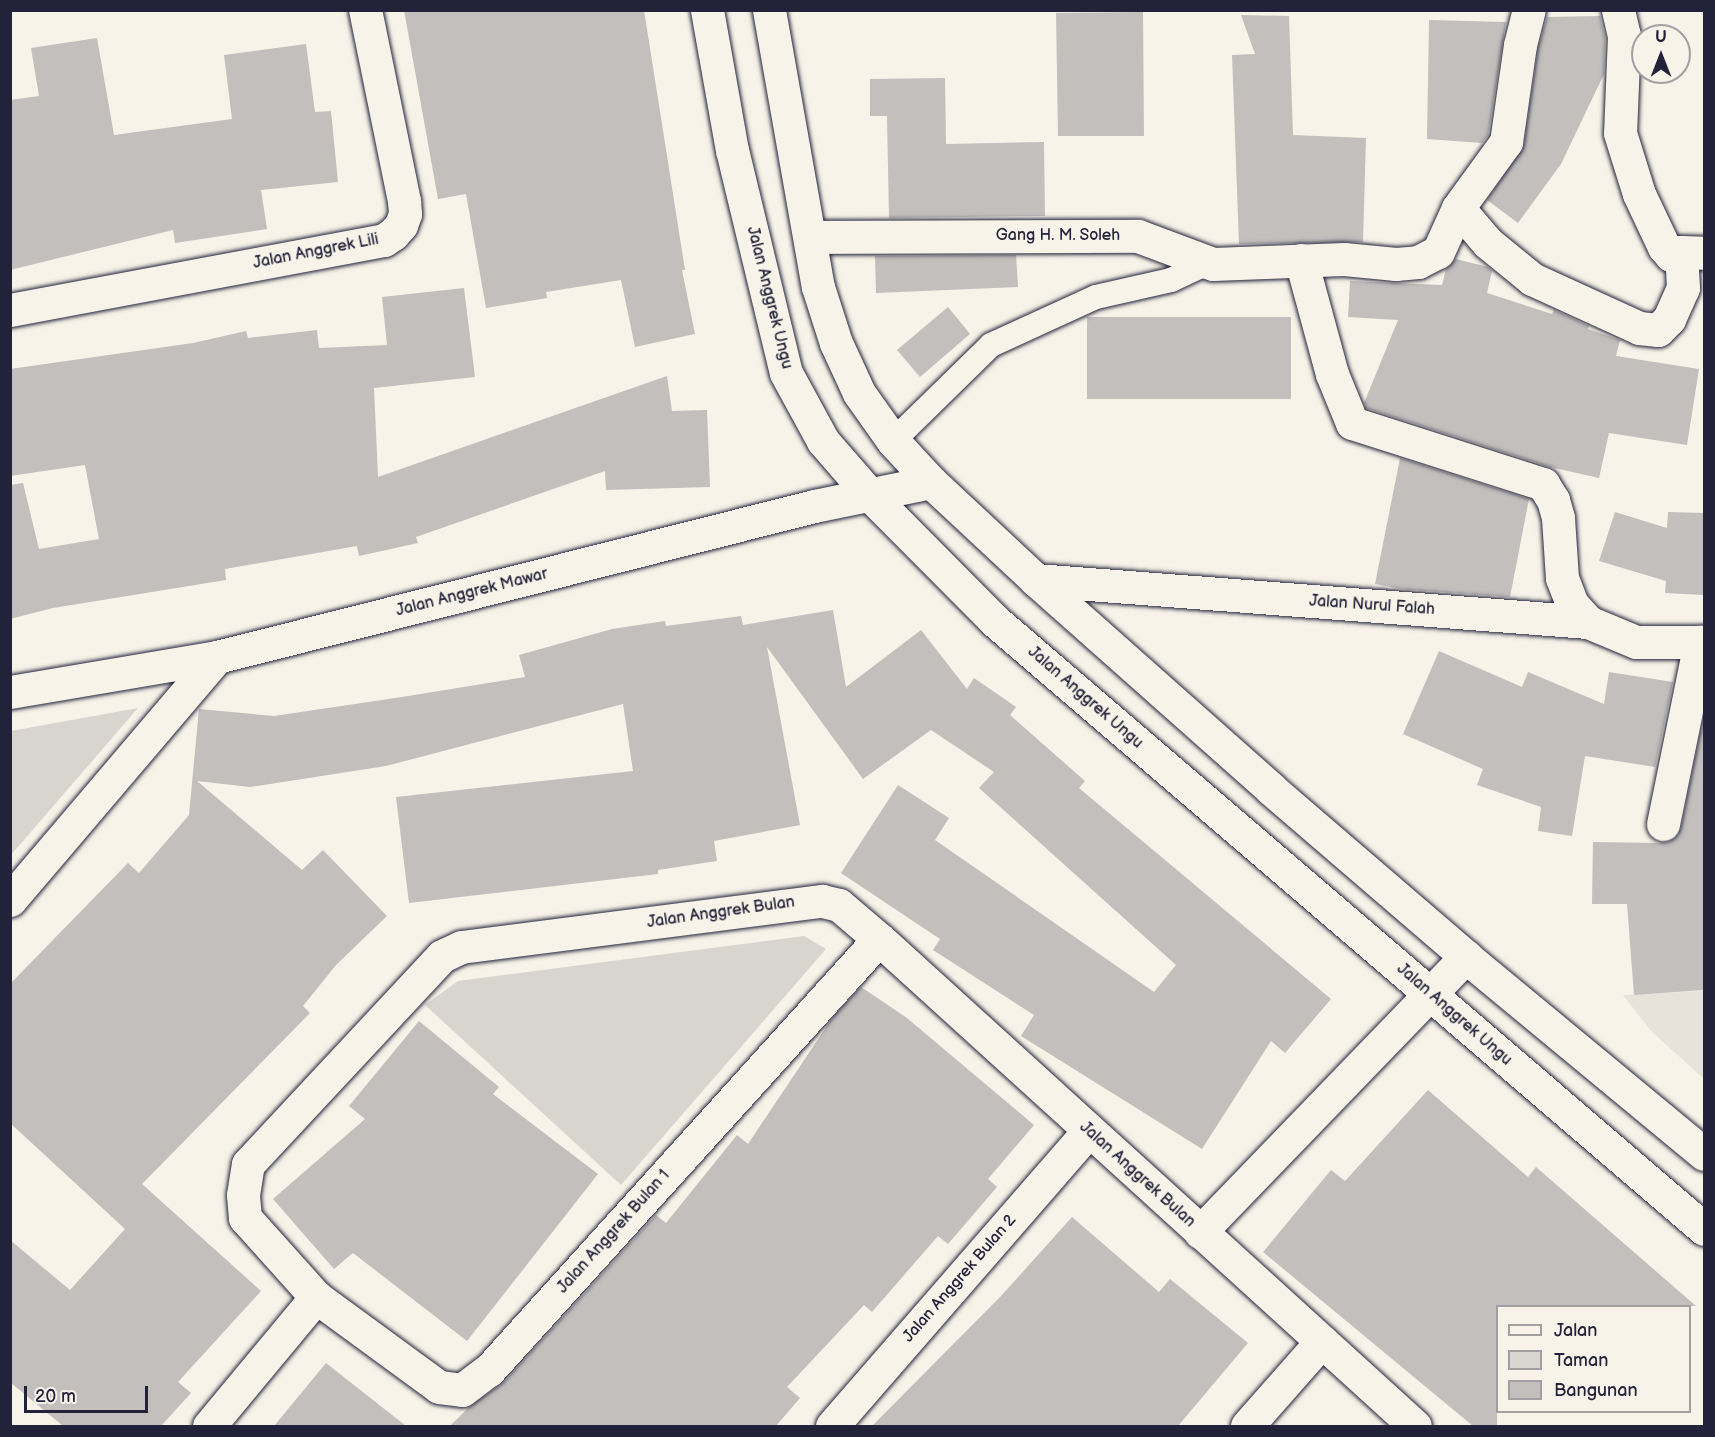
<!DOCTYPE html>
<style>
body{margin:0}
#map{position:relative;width:1715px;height:1437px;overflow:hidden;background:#f7f3e8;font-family:"Balsamiq Sans",sans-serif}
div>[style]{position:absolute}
.built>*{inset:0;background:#e7e3db}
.green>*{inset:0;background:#d8d5cf}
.building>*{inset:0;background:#c2bfbd}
.roads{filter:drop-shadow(0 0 2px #22223b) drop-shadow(0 0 2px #22223b)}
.lane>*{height:24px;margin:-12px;padding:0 12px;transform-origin:12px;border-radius:12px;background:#f7f3e8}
.street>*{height:33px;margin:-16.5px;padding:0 16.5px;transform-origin:16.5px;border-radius:16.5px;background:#f7f3e8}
.secondary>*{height:33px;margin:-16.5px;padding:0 16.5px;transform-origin:16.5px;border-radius:16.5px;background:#f7f3e8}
span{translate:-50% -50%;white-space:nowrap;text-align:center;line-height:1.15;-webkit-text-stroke:6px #f7f3e8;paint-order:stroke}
.street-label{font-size:16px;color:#22223b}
.frame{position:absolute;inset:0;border:12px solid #22223b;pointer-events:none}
.legend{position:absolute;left:1496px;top:1305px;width:195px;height:108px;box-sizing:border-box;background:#f7f3e8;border:2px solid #a29fa3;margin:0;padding:8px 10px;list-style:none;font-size:18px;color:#22223b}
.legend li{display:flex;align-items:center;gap:12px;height:30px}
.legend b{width:30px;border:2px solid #a29fa3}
.north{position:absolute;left:1631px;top:24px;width:60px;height:60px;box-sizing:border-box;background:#f7f3e8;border:2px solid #a29fa3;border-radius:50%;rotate:0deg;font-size:16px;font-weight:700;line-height:24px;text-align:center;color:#22223b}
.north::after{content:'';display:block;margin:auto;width:21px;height:27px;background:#22223b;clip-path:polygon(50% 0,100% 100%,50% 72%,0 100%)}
.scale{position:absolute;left:24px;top:1386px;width:124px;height:27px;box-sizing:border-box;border:3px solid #22223b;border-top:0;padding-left:8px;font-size:18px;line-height:21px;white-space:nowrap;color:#22223b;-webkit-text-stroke:4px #f7f3e8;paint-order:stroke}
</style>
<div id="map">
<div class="built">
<div style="clip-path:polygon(1704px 991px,1704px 1079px,1650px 1030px,1623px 995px)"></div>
</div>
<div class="green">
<div style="clip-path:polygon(138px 708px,11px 855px,11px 731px)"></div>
<div style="clip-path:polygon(804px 936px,826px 949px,621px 1185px,425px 1005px,458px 981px)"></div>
</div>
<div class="building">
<div style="clip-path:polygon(404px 10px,644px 10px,685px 270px,682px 270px,695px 334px,635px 347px,621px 280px,546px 292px,547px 298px,486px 308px,466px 194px,438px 199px)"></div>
<div style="clip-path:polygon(1143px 12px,1144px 136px,1058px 136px,1056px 13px)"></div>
<div style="clip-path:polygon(1241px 15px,1289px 16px,1293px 135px,1366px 138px,1363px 242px,1239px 244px,1232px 55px,1255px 54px)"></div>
<div style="clip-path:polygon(1600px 16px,1605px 37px,1604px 74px,1561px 164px,1518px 223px,1487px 200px,1524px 145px,1538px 49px,1547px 17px)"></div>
<div style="clip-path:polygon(1429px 20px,1506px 22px,1488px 135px,1482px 143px,1427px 139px)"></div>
<div style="clip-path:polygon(97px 38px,114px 135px,232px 119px,224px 55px,306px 44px,315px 112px,331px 111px,338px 182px,261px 190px,267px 229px,175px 243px,173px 230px,10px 270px,10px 100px,39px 96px,31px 48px)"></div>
<div style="clip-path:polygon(945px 78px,946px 144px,1044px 142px,1045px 216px,889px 218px,887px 116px,870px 116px,870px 79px)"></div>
<div style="clip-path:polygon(1016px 255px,1018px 287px,876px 293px,875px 256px)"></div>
<div style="clip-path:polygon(1456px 259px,1488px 267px,1492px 271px,1487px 293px,1552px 314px,1554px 310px,1589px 326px,1588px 329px,1620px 340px,1616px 356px,1699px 369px,1687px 445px,1609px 433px,1599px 478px,1550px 467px,1366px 408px,1364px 403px,1398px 320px,1348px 317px,1350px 281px,1442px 285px,1446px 269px)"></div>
<div style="clip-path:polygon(464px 288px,475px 377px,374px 388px,378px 477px,667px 376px,672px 411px,707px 410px,710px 487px,606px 490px,605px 471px,416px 537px,418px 543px,359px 556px,357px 546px,225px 569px,226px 580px,53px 608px,10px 619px,10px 485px,23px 483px,39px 549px,99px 539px,85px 465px,10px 476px,10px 369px,193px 343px,246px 331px,248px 338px,317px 330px,319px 348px,387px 345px,382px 297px)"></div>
<div style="clip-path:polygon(948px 307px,970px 334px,920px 377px,897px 350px)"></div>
<div style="clip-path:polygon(1087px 317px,1291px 317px,1291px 399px,1087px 399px)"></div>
<div style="clip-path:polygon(1400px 458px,1529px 499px,1510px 597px,1402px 589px,1375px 584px)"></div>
<div style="clip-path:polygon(1615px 512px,1667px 528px,1668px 512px,1704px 513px,1704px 595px,1665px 593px,1666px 581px,1599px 561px)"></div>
<div style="clip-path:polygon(833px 610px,846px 687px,921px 630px,967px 689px,974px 678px,1016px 707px,1010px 715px,1085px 781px,1079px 788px,1331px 999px,1285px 1053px,1271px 1041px,1202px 1149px,1021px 1036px,1034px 1015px,933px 950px,940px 939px,841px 873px,898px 785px,949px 818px,935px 840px,1154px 992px,1176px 965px,979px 788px,994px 772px,931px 730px,863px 779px,767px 647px,800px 825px,714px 841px,717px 861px,658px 870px,658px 874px,409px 903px,396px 797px,633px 771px,623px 704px,386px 766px,250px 787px,197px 781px,302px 870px,323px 850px,387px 916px,336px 965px,303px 1006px,310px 1013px,142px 1184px,261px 1291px,178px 1382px,191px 1393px,161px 1426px,63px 1426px,11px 1383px,10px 1240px,70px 1290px,125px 1229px,10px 1123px,10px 984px,128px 863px,139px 873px,189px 815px,199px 709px,274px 716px,402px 697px,525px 677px,519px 655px,612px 629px,665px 621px,666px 626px,741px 616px,743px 625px)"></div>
<div style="clip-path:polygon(1439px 651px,1522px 687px,1528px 672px,1604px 704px,1609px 672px,1673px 682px,1655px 767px,1585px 756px,1572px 836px,1538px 831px,1541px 807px,1477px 785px,1483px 769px,1403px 734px)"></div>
<div style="clip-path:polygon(1704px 714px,1704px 990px,1634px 995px,1627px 904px,1592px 904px,1593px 842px,1658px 843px,1669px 842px,1677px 836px,1681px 828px)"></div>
<div style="clip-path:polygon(861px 987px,907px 1018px,1034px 1125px,988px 1179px,997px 1187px,948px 1244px,938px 1236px,872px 1312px,864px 1305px,787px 1387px,800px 1398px,776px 1426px,450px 1426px,470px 1406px,503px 1383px,656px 1215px,666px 1223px,737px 1135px,748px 1144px,833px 1017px)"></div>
<div style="clip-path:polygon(419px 1021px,499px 1087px,493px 1094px,598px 1174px,467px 1341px,353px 1253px,334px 1269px,273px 1199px,365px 1119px,349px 1106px)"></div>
<div style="clip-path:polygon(1428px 1090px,1528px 1177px,1536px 1167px,1696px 1306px,1497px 1306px,1497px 1426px,1473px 1426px,1263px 1252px,1331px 1170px,1345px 1181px)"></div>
<div style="clip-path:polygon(1072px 1217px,1159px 1292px,1170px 1279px,1248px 1343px,1178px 1426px,872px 1426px,1002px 1295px)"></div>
<div style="clip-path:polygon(326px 1363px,406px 1426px,274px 1426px)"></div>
</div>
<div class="roads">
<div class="lane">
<div style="left:893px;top:441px;width:137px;rotate:-44.4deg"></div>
<div style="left:991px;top:345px;width:115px;rotate:-24.6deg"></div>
<div style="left:1096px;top:297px;width:77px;rotate:-12.8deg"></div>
<div style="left:1171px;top:280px;width:31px;rotate:-25deg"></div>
<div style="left:1199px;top:267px;width:14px;rotate:-12deg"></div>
</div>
<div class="street">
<div style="left:1618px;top:10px;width:26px;rotate:77deg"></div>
<div style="left:1624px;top:35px;width:98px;rotate:92.3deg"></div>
<div style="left:1620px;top:133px;width:64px;rotate:72.7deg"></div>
<div style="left:1639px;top:194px;width:59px;rotate:64.7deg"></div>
<div style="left:1664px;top:247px;width:11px;rotate:49deg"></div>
<div style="left:1671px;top:255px;width:10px;rotate:-17deg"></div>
<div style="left:1458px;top:208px;width:82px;rotate:-54deg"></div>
<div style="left:1506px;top:142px;width:98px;rotate:-81.8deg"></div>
<div style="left:1520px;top:45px;width:36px;rotate:-76deg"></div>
<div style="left:810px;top:237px;width:328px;rotate:-0.2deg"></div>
<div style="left:1138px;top:236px;width:80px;rotate:20.5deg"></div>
<div style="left:1213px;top:264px;width:131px;rotate:-2.2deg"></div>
<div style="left:1344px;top:259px;width:52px;rotate:5.5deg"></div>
<div style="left:1396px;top:264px;width:22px;rotate:-5deg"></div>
<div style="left:1418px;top:262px;width:22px;rotate:-27deg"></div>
<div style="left:1438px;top:252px;width:48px;rotate:-65.6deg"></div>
<div style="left:1458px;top:208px;width:46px;rotate:49.4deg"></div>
<div style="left:1488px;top:243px;width:57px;rotate:39.3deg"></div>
<div style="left:1532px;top:279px;width:118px;rotate:24.6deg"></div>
<div style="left:1639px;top:328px;width:19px;rotate:6deg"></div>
<div style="left:1658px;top:330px;width:16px;rotate:-45deg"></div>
<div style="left:1669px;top:319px;width:34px;rotate:-66deg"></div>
<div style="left:1683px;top:288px;width:36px;rotate:-93deg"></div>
<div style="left:1681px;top:252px;width:23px;rotate:2deg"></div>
<div style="left:1301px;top:260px;width:118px;rotate:74.8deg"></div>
<div style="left:1332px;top:374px;width:53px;rotate:67.8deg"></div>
<div style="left:1352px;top:423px;width:201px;rotate:17.7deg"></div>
<div style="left:1543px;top:484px;width:19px;rotate:58deg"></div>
<div style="left:1553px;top:500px;width:19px;rotate:74deg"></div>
<div style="left:1558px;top:518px;width:60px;rotate:86.2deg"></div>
<div style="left:1562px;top:578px;width:28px;rotate:69deg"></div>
<div style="left:1572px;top:604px;width:24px;rotate:48deg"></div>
<div style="left:10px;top:310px;width:380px;rotate:-10.6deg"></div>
<div style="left:384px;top:240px;width:11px;rotate:-34deg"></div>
<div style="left:393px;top:234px;width:12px;rotate:-48deg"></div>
<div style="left:401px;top:225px;width:12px;rotate:-70deg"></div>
<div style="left:405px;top:214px;width:13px;rotate:-94deg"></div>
<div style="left:404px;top:201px;width:195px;rotate:-101.5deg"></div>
<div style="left:1036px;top:580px;width:554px;rotate:4.35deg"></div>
<div style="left:1588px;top:622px;width:52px;rotate:22.6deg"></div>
<div style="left:1636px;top:642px;width:68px"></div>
<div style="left:10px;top:692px;width:210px;rotate:-9.6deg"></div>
<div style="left:217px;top:657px;width:616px;rotate:-14.19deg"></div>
<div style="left:814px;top:506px;width:119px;rotate:-11.6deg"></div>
<div style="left:1663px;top:824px;width:186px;rotate:-78.5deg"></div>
<div style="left:10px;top:900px;width:319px;rotate:-49.6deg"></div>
<div style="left:1200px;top:1232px;width:383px;rotate:-46deg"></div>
<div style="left:316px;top:1297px;width:152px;rotate:36.2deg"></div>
<div style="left:439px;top:1387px;width:23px;rotate:7deg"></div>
<div style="left:462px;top:1390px;width:34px;rotate:-37deg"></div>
<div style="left:489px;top:1370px;width:581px;rotate:-47.86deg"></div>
<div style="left:209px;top:1426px;width:168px;rotate:-50.3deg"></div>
<div style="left:316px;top:1297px;width:106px;rotate:-131.9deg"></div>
<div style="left:245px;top:1218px;width:23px;rotate:-95deg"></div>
<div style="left:243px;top:1195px;width:31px;rotate:-81deg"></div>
<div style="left:248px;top:1164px;width:284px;rotate:-47deg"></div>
<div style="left:442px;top:956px;width:21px;rotate:-25deg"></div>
<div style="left:461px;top:947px;width:364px;rotate:-7.3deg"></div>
<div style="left:822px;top:901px;width:17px;rotate:13deg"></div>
<div style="left:839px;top:905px;width:52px;rotate:40.4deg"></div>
<div style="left:879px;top:939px;width:724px;rotate:42.26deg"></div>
<div style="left:832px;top:1426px;width:391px;rotate:-49deg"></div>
<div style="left:1247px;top:1426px;width:113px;rotate:-48.6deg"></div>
</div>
<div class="secondary">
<div style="left:707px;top:10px;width:142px;rotate:79.9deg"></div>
<div style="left:732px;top:150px;width:229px;rotate:76.4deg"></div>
<div style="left:786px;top:373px;width:77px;rotate:61.4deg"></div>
<div style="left:823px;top:441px;width:72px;rotate:49deg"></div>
<div style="left:870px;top:495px;width:177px;rotate:45.2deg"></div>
<div style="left:995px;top:621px;width:934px;rotate:40.61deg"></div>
<div style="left:769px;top:10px;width:281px;rotate:80deg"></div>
<div style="left:818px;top:287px;width:59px;rotate:72.2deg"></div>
<div style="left:836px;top:343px;width:55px;rotate:65.3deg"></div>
<div style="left:859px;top:393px;width:59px;rotate:54.7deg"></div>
<div style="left:893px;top:441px;width:56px;rotate:47.2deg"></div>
<div style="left:931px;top:482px;width:144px;rotate:43deg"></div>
<div style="left:1036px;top:580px;width:314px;rotate:41.6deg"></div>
<div style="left:1271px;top:789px;width:257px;rotate:40.7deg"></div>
<div style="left:1466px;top:957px;width:309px;rotate:39.6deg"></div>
</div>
</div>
<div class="street-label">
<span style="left:1058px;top:236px">Gang H. M. Soleh</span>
<span style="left:316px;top:252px;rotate:-11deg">Jalan Anggrek Lili</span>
<span style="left:769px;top:298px;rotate:76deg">Jalan Anggrek Ungu</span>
<span style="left:472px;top:593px;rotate:-14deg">Jalan Anggrek Mawar</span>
<span style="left:1372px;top:606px;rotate:4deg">Jalan Nurul Falah</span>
<span style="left:1085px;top:698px;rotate:41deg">Jalan Anggrek Ungu</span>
<span style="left:721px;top:913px;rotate:-8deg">Jalan Anggrek Bulan</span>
<span style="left:1454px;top:1015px;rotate:41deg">Jalan Anggrek Ungu</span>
<span style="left:1137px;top:1175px;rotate:42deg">Jalan Anggrek Bulan</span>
<span style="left:614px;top:1232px;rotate:-48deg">Jalan Anggrek Bulan 1</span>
<span style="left:960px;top:1279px;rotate:-49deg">Jalan Anggrek Bulan 2</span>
</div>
<div class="frame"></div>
<ul class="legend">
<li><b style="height:8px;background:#f7f3e8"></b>Jalan</li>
<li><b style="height:16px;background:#d8d5cf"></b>Taman</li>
<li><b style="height:16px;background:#c2bfbd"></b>Bangunan</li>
</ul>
<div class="north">U</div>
<div class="scale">20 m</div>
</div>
